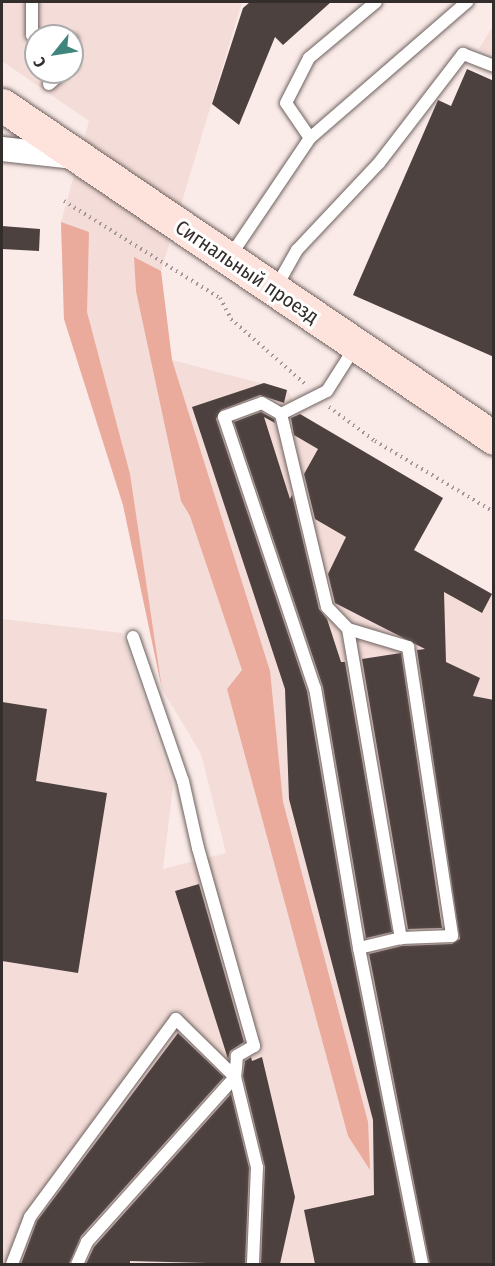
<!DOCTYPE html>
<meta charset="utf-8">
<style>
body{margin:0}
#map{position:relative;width:495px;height:1266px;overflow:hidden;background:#faebe8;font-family:"Fira Sans Condensed",sans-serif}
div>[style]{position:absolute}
.built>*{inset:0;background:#f4dcd8}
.green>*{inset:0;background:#eaab9c}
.building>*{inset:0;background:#4d413f}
.path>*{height:4px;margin-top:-2px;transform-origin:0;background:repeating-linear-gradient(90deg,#a19694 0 1.5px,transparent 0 6px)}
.roads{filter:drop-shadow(0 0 2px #6e625f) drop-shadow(0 0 2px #6e625f)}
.lane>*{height:12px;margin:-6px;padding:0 6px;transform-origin:6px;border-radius:6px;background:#fff}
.street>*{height:24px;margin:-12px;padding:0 12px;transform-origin:12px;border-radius:12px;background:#fff}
.secondary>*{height:33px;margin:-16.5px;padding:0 16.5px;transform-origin:16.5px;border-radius:16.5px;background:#fee2dc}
span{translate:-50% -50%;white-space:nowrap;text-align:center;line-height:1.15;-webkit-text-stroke:6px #fff;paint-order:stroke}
.street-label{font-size:20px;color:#332d2c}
.frame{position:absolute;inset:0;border:3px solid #332d2c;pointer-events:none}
.north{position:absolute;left:24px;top:24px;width:60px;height:60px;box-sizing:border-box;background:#fff;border:2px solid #adabab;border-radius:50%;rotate:240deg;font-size:16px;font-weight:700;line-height:24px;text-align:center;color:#332d2c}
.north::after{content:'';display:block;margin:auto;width:21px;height:27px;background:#40857b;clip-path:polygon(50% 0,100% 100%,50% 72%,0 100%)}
</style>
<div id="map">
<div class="built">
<div style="clip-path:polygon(evenodd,2px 2px,242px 2px,161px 271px,172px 360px,287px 390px,301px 414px,443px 498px,414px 550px,493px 594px,493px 1264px,2px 1264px,2px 619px,122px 633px,173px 786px,163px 869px,226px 853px,201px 754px,162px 689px,123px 505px,64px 319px,61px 222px,89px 121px,2px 61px,2px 2px,36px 36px,72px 36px,72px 72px,36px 72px,36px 36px)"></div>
<div style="clip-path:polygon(493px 26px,493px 55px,479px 49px)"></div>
</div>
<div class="green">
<div style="clip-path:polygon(61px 222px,89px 232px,87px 312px,130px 474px,162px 689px,123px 505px,64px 319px)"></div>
<div style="clip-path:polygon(134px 257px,161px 271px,172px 360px,270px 671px,283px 802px,368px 1122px,370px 1170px,348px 1136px,227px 689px,242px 670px,190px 516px,181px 501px,136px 291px)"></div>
</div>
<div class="building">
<div style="clip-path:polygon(250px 2px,331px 2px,283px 45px,275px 37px,239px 125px,212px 104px,243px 8px)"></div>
<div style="clip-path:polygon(467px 69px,494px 81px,494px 357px,353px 295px,438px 100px,451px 106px)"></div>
<div style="clip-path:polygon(2px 226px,40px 229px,39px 251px,2px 249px)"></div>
<div style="clip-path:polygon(264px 383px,287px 390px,284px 403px,260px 395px,221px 410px,216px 419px,307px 691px,351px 949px,414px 1264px,315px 1264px,304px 1210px,374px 1195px,373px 1120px,289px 799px,285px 689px,192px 407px)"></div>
<div style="clip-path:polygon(261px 412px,274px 419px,275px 423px,264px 417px,290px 499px,292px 495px,319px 609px,327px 619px,341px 662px,345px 662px,392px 932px,366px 938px,323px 687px,234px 422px)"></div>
<div style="clip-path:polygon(300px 414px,443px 498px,414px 550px,492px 594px,482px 613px,444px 592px,446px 662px,480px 678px,473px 696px,494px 700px,494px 1264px,430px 1264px,369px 954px,402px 946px,452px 944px,460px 939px,417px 650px,425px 649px,335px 603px,328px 574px,346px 537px,315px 519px,304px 474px,318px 449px,294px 435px,291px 418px)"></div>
<div style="clip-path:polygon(401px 653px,442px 928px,408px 929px,362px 659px)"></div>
<div style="clip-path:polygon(2px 702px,47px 709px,36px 781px,107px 793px,78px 973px,2px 961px)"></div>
<div style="clip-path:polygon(199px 884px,244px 1042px,230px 1051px,228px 1059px,175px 891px)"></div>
<div style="clip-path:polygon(178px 1033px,224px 1077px,81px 1236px,69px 1264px,21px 1264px,37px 1221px)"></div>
<div style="clip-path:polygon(251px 1057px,252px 1061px,262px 1057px,295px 1197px,280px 1264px,261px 1264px,265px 1167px,243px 1076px,245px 1061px)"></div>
<div style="clip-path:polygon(231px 1094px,249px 1168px,245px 1264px,130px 1261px,130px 1264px,86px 1264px,94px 1247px)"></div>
</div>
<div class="path">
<div style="left:64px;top:201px;width:184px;rotate:31.9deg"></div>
<div style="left:220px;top:298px;width:24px;rotate:62deg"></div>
<div style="left:231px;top:319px;width:100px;rotate:41.3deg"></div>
<div style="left:329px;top:407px;width:57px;rotate:36.5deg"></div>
<div style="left:375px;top:441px;width:139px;rotate:30.8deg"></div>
</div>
<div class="roads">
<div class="lane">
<div style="left:32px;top:2px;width:33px;rotate:90deg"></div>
<div style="left:32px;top:35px;width:6px;rotate:9deg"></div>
<div style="left:72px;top:40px;width:25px;rotate:90deg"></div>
<div style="left:49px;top:84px;width:18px;rotate:-41deg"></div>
<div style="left:310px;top:138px;width:42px;rotate:-124.4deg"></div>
<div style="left:286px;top:103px;width:51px;rotate:-62.9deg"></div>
<div style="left:309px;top:58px;width:87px;rotate:-39.9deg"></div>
<div style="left:229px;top:258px;width:145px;rotate:-56deg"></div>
<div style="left:310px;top:138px;width:208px;rotate:-40.9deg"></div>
<div style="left:275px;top:289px;width:45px;rotate:-60.6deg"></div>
<div style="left:297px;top:250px;width:120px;rotate:-46.7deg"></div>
<div style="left:379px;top:163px;width:138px;rotate:-52.4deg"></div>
<div style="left:463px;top:54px;width:33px;rotate:21deg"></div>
<div style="left:281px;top:414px;width:51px;rotate:-26.6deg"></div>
<div style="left:327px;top:391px;width:52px;rotate:-57.5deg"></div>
<div style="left:348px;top:629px;width:63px;rotate:16.7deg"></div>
<div style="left:408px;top:647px;width:292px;rotate:81.3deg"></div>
<div style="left:452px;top:936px;width:51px;rotate:177.8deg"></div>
<div style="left:133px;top:637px;width:152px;rotate:70.9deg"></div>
<div style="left:183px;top:781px;width:69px;rotate:77.4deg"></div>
<div style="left:198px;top:848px;width:206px;rotate:74.2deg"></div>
<div style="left:254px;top:1046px;width:20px;rotate:150deg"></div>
<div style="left:237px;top:1056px;width:21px;rotate:95deg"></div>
<div style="left:235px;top:1077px;width:93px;rotate:76.3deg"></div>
<div style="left:257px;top:1167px;width:97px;rotate:92.4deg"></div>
<div style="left:359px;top:948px;width:263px;rotate:-99.6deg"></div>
<div style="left:315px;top:689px;width:287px;rotate:-108.5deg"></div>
<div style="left:224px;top:417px;width:40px;rotate:-20.2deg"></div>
<div style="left:262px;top:403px;width:22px;rotate:30deg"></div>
<div style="left:281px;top:414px;width:198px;rotate:76.6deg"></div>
<div style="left:327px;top:607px;width:30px;rotate:46deg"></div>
<div style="left:348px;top:629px;width:314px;rotate:80.3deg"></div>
<div style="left:401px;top:938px;width:43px;rotate:166.6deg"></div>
<div style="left:359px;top:948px;width:322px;rotate:78.7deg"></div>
<div style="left:12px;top:1264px;width:50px;rotate:-69deg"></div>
<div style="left:30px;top:1217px;width:246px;rotate:-53.6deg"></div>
<div style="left:176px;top:1019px;width:83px;rotate:44.5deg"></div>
<div style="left:235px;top:1077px;width:222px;rotate:131.9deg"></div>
<div style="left:87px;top:1242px;width:24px;rotate:114deg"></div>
</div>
<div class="street">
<div style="left:2px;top:149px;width:71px;rotate:6.4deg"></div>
</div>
<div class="secondary">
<div style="left:2px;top:105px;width:594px;rotate:34.09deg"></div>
</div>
</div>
<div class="street-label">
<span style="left:247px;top:272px;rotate:34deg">Сигнальный проезд</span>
</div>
<div class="frame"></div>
<div class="north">С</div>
</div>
